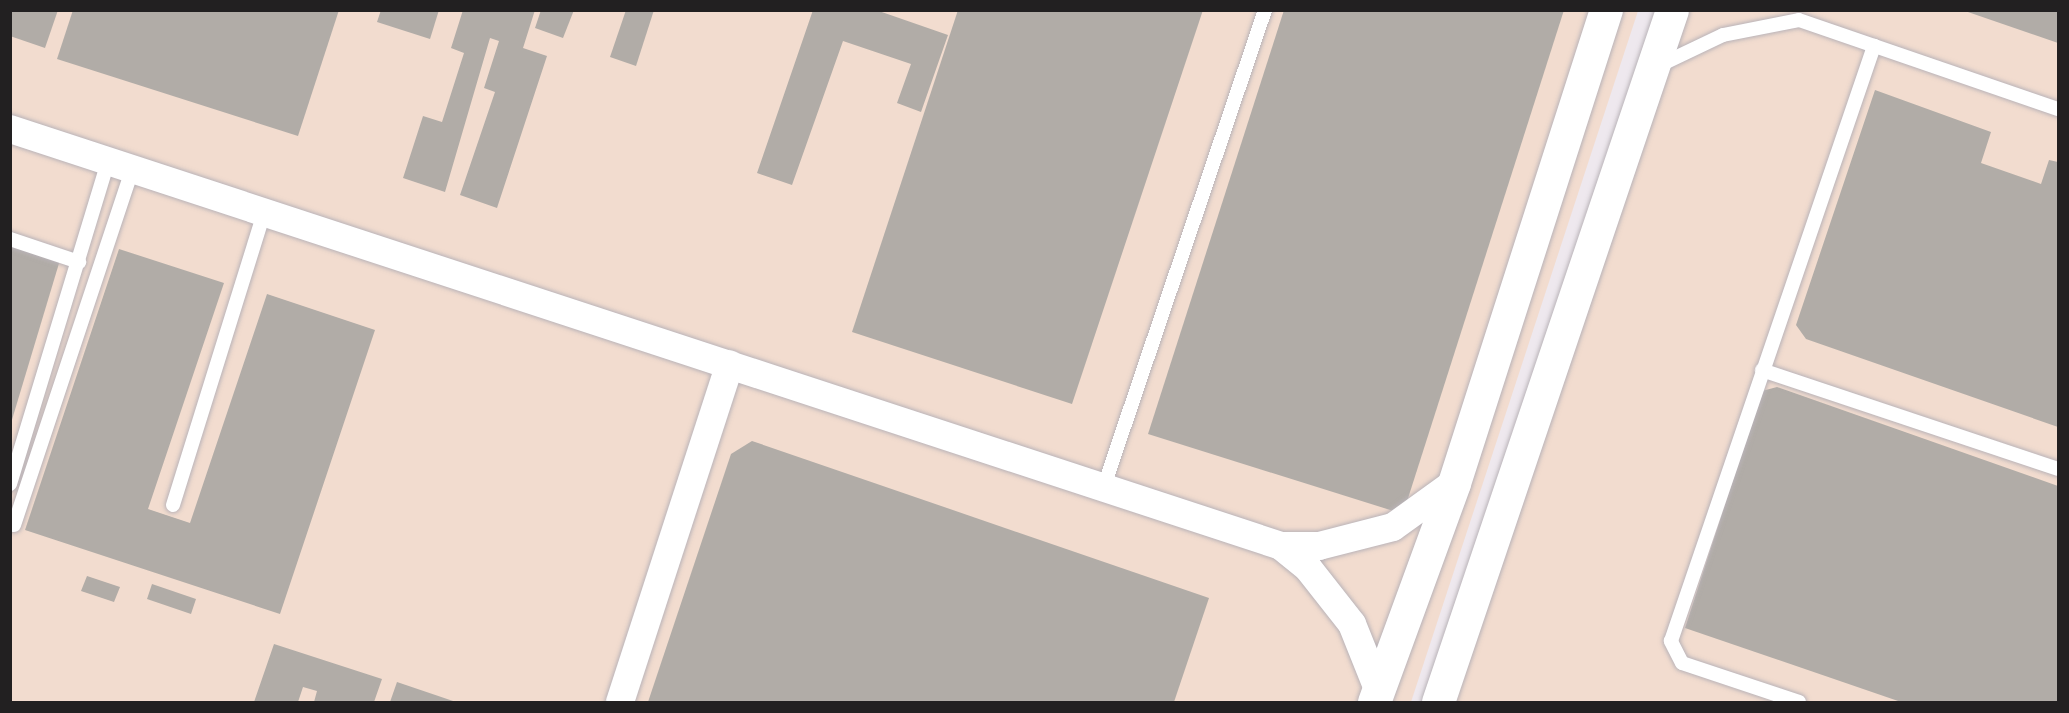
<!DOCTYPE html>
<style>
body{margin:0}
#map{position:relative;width:2069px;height:713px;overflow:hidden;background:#eee8ee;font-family:Lato,sans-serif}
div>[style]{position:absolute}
.industrial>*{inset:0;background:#f2dccf}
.building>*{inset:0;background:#b1aca7}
.roads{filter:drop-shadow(0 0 2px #b9b3b8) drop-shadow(0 0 2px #b9b3b8)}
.service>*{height:14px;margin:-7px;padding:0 7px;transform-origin:7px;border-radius:7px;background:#fff}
.minor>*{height:28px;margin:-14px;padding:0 14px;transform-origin:14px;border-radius:14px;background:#fff}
.tertiary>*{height:33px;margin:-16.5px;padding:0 16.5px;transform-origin:16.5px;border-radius:16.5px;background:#fff}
span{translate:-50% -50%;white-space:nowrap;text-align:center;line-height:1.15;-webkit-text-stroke:5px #eee8ee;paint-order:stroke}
.frame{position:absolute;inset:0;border:12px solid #222021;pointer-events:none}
</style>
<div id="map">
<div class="industrial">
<div style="clip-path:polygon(10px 11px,1638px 11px,1411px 702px,11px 702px)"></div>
<div style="clip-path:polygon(1679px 11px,2058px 11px,2058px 702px,1441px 702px)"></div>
</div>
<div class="building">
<div style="clip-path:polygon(10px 10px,58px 10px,45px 48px,10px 36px)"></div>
<div style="clip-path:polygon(73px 10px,339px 10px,298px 136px,57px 59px)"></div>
<div style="clip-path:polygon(381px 10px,439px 10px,430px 39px,377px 22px)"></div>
<div style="clip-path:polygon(463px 10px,535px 10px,523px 48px,547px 56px,497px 208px,460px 195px,495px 92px,484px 88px,499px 41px,490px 38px,445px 192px,403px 178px,423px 116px,442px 122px,464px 53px,451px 48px)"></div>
<div style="clip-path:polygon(541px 10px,574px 10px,563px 38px,535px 28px)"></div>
<div style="clip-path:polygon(626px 10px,654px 10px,636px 66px,610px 57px)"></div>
<div style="clip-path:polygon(813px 10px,876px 10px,948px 35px,921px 112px,897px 103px,911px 64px,843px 41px,792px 185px,757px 173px)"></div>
<div style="clip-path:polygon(958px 10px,1203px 10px,1072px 404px,852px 332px)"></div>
<div style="clip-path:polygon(1284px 10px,1564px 10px,1403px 514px,1148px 434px)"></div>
<div style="clip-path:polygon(2058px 10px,2058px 43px,1965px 11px,1965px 10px)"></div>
<div style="clip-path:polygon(1875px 90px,1991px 132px,1981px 163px,2041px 184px,2049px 160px,2058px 162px,2058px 427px,1806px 339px,1796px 325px)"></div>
<div style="clip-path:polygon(10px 245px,60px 260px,11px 423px,10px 423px)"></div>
<div style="clip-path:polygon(119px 249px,224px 283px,148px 509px,190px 523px,267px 294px,375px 330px,280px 614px,25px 530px)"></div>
<div style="clip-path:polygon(1777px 387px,2058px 486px,2058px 702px,1901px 702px,1685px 628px,1762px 391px)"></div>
<div style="clip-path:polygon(752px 441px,1209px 598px,1174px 702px,648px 702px,731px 454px)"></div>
<div style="clip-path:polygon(87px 576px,120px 587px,114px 602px,81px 591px)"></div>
<div style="clip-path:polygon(152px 584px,196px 599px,191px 614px,147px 599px)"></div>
<div style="clip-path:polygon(274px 644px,382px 679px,374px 702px,314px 702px,317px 691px,303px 687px,298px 702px,254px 702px)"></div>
<div style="clip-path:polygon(397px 682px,456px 702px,390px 702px)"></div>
</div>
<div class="roads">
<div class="service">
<div style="left:1658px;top:66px;width:72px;rotate:-25.5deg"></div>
<div style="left:1723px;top:35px;width:77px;rotate:-11.2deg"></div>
<div style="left:1799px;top:20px;width:274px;rotate:19deg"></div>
<div style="left:10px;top:239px;width:73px;rotate:18.4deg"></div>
<div style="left:1762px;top:370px;width:312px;rotate:18.5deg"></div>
<div style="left:10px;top:484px;width:340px;rotate:-73.1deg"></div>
<div style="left:1104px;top:486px;width:502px;rotate:-71.31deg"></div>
<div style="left:173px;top:505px;width:309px;rotate:-72.7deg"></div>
<div style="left:14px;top:525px;width:377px;rotate:-71.6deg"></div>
<div style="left:1799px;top:702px;width:123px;rotate:-161.6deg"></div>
<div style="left:1682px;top:663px;width:25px;rotate:-117deg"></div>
<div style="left:1671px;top:641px;width:629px;rotate:-71.16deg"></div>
</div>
<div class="minor">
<div style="left:10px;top:129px;width:1338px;rotate:18.16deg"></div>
<div style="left:1281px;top:546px;width:38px"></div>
<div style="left:1319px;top:546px;width:76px;rotate:-14.4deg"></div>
<div style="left:1393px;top:527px;width:75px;rotate:-35.8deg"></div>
<div style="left:1281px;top:546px;width:35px;rotate:39deg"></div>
<div style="left:1308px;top:568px;width:71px;rotate:51.8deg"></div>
<div style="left:1352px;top:624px;width:70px;rotate:68.2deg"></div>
<div style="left:620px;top:702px;width:355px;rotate:-72deg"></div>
</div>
<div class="tertiary">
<div style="left:1374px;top:702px;width:233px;rotate:-69.9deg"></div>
<div style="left:1454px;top:483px;width:497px;rotate:-72.2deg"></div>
<div style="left:1438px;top:702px;width:730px;rotate:-71.32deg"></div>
</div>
</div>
<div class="frame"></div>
</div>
